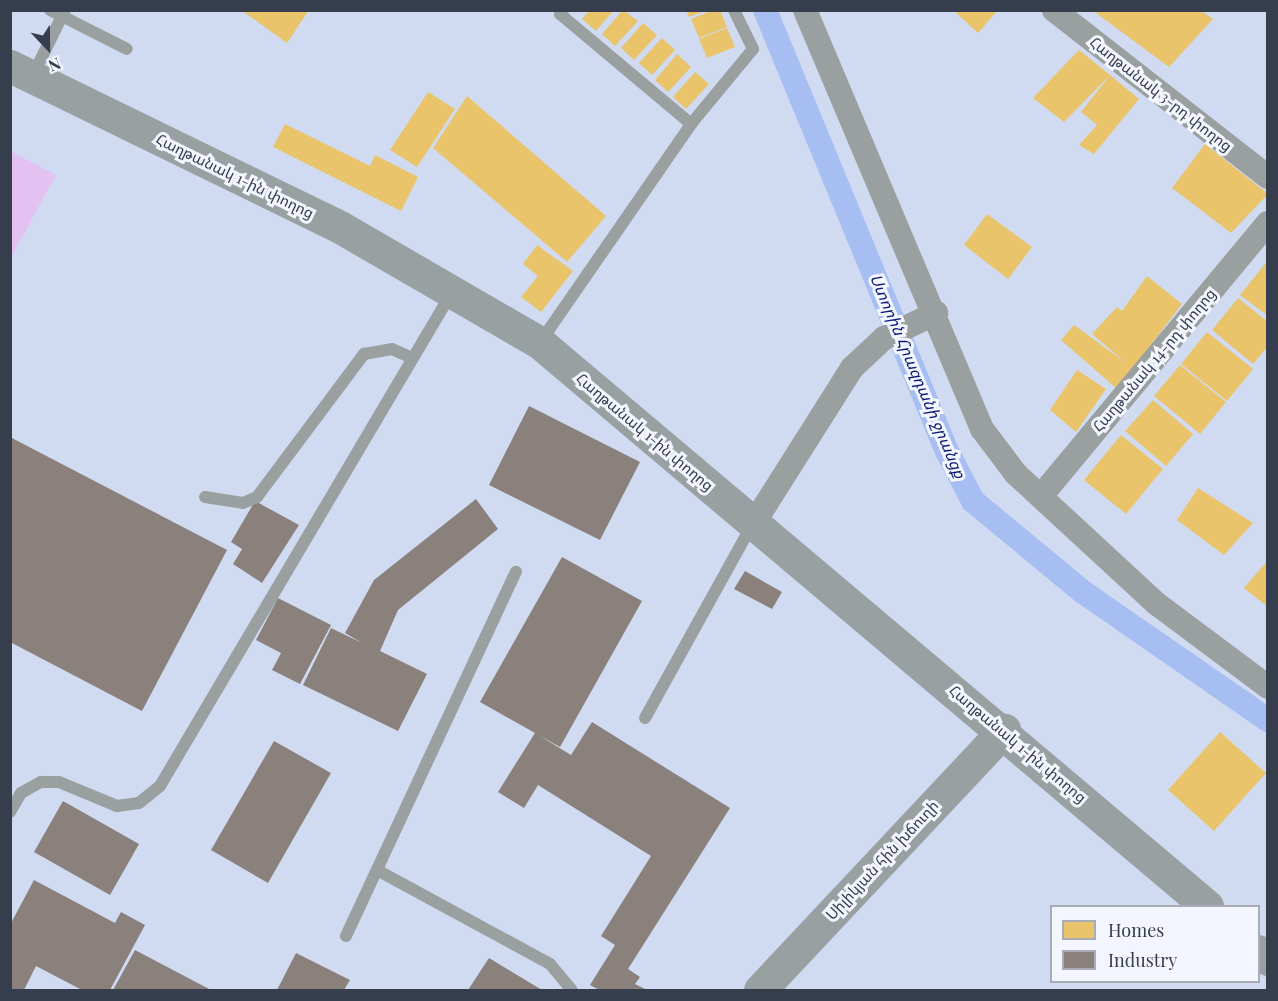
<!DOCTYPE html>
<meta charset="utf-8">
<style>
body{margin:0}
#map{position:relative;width:1278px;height:1001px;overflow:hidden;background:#d0dbf2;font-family:"Playfair Display","Noto Sans Armenian",serif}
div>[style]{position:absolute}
.green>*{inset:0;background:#e3c1f1}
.homes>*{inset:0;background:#e9c46a}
.industry>*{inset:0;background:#8a817c}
.canal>*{height:24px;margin:-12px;padding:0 12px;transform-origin:12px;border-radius:12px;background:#a7bef2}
.lane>*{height:12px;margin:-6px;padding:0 6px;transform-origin:6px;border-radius:6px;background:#9aa0a0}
.street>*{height:24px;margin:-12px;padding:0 12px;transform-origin:12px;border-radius:12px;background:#9aa0a0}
.secondary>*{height:33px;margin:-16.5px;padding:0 16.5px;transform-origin:16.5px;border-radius:16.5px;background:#99a0a2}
span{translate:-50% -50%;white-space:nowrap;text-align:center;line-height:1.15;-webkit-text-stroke:6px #f3f6ff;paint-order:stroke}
.street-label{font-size:15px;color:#363d4d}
.water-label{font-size:16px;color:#0b1a75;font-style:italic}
.frame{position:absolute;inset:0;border:12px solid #363d4d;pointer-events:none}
.legend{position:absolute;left:1050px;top:905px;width:210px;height:78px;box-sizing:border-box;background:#f3f6ff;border:2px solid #a7acb8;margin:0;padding:8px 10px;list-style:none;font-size:18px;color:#363d4d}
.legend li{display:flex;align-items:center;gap:12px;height:30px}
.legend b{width:30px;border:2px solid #a7acb8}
.north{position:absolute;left:18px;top:18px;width:60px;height:60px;-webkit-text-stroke:4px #f3f6ff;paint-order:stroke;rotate:158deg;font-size:16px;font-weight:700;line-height:24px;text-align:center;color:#363d4d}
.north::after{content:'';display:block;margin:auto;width:21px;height:27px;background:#363d4d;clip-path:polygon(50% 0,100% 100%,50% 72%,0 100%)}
</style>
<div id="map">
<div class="green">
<div style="clip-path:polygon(10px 151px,56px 175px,12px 256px,10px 255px)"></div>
</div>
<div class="homes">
<div style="clip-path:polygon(241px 10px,309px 10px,287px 43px)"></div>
<div style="clip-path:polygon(590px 10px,614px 10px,596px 31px,582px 19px)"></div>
<div style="clip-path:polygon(623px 10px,638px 21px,615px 46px,602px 34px)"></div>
<div style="clip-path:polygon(686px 10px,705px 10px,705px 11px,689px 17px)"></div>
<div style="clip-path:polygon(713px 10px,720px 10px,727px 27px,699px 38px,691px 19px)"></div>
<div style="clip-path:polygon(953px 10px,998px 10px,978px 33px)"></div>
<div style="clip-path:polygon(1092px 10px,1200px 10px,1213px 19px,1169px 67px)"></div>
<div style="clip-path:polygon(643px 23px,657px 35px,634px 60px,621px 48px)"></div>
<div style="clip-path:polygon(727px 28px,735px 47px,707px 58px,699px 39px)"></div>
<div style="clip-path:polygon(662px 38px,675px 50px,652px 75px,639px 63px)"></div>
<div style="clip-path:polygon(1079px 50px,1110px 75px,1064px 122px,1033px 98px)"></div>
<div style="clip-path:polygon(677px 54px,691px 67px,668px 92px,655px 80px)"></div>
<div style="clip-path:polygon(695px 72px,709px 84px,686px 109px,673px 97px)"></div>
<div style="clip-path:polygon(1110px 75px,1139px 99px,1094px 154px,1079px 145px,1097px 125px,1081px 112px)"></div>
<div style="clip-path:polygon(428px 92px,455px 109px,417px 167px,390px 150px)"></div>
<div style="clip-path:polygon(467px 96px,606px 216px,567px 262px,433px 148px)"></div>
<div style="clip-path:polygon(285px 124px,370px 166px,375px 155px,418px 177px,401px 211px,273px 147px)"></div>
<div style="clip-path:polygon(1205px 144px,1268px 194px,1231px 233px,1172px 188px)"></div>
<div style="clip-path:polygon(987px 214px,1032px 247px,1008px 279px,964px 245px)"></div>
<div style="clip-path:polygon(537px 245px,573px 271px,541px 312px,521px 297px,538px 276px,523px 264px)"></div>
<div style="clip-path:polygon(1265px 264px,1268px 267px,1268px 316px,1240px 295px)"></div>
<div style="clip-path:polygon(1147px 276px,1182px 304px,1117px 389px,1061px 340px,1074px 325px,1126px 363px,1092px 334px,1117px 307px,1122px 311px)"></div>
<div style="clip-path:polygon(1238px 298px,1268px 322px,1268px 346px,1253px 364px,1212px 330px)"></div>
<div style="clip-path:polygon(1207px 332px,1253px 369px,1227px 401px,1181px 364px)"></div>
<div style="clip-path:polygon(1180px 365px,1226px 402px,1200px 434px,1154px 396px)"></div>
<div style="clip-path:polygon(1077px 370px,1106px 389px,1076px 432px,1050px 410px)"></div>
<div style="clip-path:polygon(1153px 400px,1193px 434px,1166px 466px,1125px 431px)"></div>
<div style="clip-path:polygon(1121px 435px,1163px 469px,1126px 514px,1084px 480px)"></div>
<div style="clip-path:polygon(1198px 488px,1253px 523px,1224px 555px,1177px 520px)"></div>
<div style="clip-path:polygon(1268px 560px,1268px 607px,1244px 588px)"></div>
<div style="clip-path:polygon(1220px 732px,1266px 773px,1214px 831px,1168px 790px)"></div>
</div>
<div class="industry">
<div style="clip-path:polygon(529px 406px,640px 462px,600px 540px,489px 485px)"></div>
<div style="clip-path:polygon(10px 437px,227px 550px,142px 711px,10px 642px)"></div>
<div style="clip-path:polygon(476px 499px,498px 529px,398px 610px,380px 651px,427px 674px,398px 731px,303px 685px,331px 628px,362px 643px,345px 633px,374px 580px)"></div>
<div style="clip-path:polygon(255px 501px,299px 525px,262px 583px,233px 564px,242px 549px,231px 542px)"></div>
<div style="clip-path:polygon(562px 557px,642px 601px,560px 747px,540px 736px,571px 755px,592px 722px,730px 808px,628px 969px,640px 977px,635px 984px,647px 990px,599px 990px,590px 985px,615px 945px,601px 936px,651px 856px,538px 785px,524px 808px,498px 792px,535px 733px,480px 702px)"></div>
<div style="clip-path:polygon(745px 571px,782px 592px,772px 609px,734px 589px)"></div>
<div style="clip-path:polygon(278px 598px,331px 625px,300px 684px,272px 670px,281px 653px,256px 640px)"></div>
<div style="clip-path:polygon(274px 741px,331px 773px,268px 883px,211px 850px)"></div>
<div style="clip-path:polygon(63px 801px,139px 844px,110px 895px,34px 852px)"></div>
<div style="clip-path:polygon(34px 880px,115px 923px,121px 912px,145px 925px,110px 990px,82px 990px,36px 966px,24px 990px,10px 990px,10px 925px)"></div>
<div style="clip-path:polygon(135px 950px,211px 990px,113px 990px)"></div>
<div style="clip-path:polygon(296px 953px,350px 980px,344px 990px,277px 990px)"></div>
<div style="clip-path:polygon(489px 958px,542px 990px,468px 990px)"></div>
</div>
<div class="canal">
<div style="left:765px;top:10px;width:479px;rotate:67.6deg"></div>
<div style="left:948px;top:453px;width:54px;rotate:62.5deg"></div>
<div style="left:973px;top:501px;width:143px;rotate:39.6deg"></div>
<div style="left:1083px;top:592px;width:225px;rotate:34.7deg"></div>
</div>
<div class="lane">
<div style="left:50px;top:10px;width:86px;rotate:26.9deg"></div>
<div style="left:563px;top:10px;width:5px;rotate:127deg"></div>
<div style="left:560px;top:14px;width:171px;rotate:40deg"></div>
<div style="left:33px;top:75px;width:72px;rotate:-63.8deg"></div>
<div style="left:541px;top:341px;width:264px;rotate:-55.3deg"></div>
<div style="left:691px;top:124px;width:97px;rotate:-50.4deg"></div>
<div style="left:753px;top:49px;width:43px;rotate:-116deg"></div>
<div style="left:205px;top:497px;width:38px;rotate:9deg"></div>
<div style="left:243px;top:503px;width:15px;rotate:-23deg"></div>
<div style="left:257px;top:497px;width:179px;rotate:-53.2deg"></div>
<div style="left:364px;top:354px;width:28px;rotate:-10deg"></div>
<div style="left:392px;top:349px;width:22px;rotate:24deg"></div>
<div style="left:645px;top:718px;width:221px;rotate:-61deg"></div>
<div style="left:10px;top:812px;width:22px;rotate:-60deg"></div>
<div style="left:21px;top:793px;width:23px;rotate:-29deg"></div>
<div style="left:41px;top:782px;width:18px"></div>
<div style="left:59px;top:782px;width:63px;rotate:22.5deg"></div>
<div style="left:117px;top:806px;width:22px;rotate:-8deg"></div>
<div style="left:139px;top:803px;width:27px;rotate:-39deg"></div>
<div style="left:160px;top:786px;width:574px;rotate:-59.41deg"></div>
<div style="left:377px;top:870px;width:197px;rotate:28.5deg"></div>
<div style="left:550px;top:964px;width:34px;rotate:50deg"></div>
<div style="left:346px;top:936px;width:402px;rotate:-65deg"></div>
</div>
<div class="street">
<div style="left:805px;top:10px;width:455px;rotate:67.1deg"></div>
<div style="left:982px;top:429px;width:56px;rotate:52.9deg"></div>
<div style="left:1016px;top:474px;width:192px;rotate:42.7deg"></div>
<div style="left:1157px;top:604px;width:139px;rotate:36.8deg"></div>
<div style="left:1054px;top:10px;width:271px;rotate:38deg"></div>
<div style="left:1041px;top:496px;width:355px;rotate:-50.3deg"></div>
<div style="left:754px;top:523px;width:183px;rotate:-57.7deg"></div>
<div style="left:852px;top:368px;width:44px;rotate:-43.2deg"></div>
<div style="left:884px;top:338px;width:58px;rotate:-25.7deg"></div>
</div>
<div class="secondary">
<div style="left:10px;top:66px;width:367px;rotate:26deg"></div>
<div style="left:340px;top:227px;width:231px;rotate:30.1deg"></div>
<div style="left:540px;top:343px;width:873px;rotate:40.17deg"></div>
<div style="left:1258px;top:951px;width:13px;rotate:39deg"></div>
<div style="left:760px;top:990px;width:357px;rotate:-46.8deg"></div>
</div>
<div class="street-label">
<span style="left:1161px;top:94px;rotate:38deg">Հաղթանակ 3-րդ փողոց</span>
<span style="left:235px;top:176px;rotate:26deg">Հաղթանակ 1-ին փողոց</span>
<span style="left:1154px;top:360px;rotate:-50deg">Հաղթանակ 14-րդ փողոց</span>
<span style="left:645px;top:432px;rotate:40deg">Հաղթանակ 1-ին փողոց</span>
<span style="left:1018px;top:744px;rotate:40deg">Հաղթանակ 1-ին փողոց</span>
<span style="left:882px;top:860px;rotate:-47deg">Սիլիկյան հին խճուղի</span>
</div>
<div class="water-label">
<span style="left:918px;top:376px;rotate:67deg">Ստորին Հրազդանի ջրանցք</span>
</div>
<div class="frame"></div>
<ul class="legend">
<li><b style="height:16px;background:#e9c46a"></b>Homes</li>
<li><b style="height:16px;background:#8a817c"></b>Industry</li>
</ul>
<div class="north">N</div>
</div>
